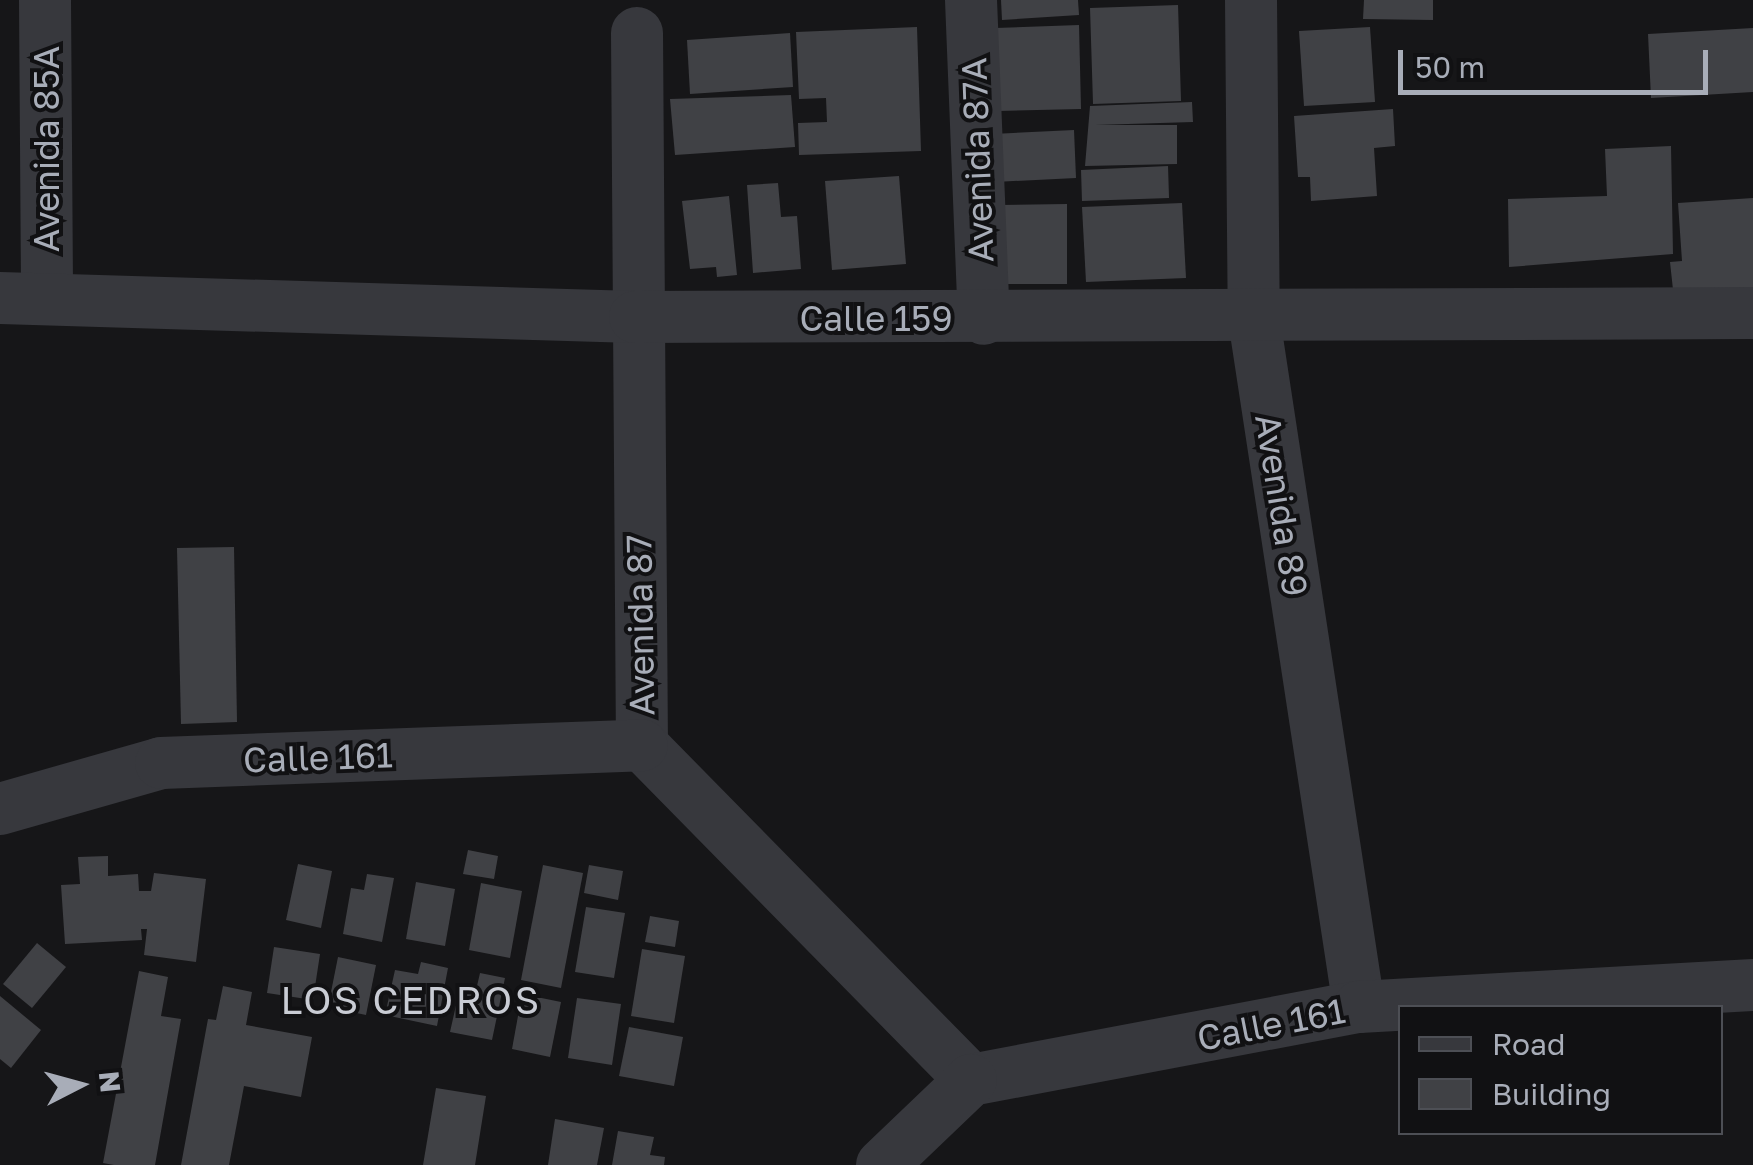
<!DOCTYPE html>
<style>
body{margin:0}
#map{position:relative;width:1753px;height:1165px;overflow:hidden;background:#161618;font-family:"Golos Text",sans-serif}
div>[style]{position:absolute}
.building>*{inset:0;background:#404145}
.minor>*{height:52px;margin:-26px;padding:0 26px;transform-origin:26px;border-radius:26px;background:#37383d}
span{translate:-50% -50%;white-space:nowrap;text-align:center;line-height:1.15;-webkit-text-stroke:8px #111113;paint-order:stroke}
.street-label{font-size:35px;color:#a8adb8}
.neighbourhood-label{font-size:38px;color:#c9ccd4;letter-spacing:2.5px}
.legend{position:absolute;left:1398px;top:1005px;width:325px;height:130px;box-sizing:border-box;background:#111113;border:2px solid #4d4f55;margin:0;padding:12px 18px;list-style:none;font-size:30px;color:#a8adb8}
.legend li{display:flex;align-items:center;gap:20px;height:50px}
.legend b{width:50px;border:2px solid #4d4f55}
.north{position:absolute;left:30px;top:1035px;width:100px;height:100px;-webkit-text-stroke:8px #111113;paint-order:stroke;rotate:84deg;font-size:28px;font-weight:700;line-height:40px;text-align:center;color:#a8adb8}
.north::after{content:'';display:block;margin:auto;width:35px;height:45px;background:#a8adb8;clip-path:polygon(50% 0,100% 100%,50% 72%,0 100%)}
.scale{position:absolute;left:1398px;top:50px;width:310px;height:45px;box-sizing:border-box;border:5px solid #a8adb8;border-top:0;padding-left:12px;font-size:30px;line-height:35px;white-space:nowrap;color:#a8adb8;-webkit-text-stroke:8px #111113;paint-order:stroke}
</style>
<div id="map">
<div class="building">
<div style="clip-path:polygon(1001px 0,1078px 0,1079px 15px,1002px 20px)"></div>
<div style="clip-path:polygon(1364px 0,1433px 0,1433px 20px,1363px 19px)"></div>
<div style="clip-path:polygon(1178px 5px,1181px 101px,1093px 104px,1090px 8px)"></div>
<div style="clip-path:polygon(1079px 25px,1081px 109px,997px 111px,995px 28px)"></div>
<div style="clip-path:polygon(917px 27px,921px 151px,799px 155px,798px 123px,827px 122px,826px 98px,799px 99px,796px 32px)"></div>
<div style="clip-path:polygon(1370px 27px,1375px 102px,1304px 106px,1299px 31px)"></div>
<div style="clip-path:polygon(1753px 28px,1753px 92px,1651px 98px,1648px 34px)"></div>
<div style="clip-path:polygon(790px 33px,793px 87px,690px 94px,687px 40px)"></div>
<div style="clip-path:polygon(791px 95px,795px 147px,675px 155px,670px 99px)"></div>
<div style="clip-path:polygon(1192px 102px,1193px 122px,1095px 125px,1177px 125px,1177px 164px,1085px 166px,1090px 106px)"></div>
<div style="clip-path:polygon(1393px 109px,1395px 146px,1374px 148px,1377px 196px,1311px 201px,1310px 177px,1298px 177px,1294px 116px)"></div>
<div style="clip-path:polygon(1074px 130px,1076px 178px,995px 182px,993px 134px)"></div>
<div style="clip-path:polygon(1671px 146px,1673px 254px,1509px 267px,1508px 199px,1607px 196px,1605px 149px)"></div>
<div style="clip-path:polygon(1168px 166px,1169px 198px,1082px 201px,1081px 170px)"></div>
<div style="clip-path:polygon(899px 176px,906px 264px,832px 270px,825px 181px)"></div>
<div style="clip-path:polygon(778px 183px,781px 217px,797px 216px,801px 269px,753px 273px,747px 185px)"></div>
<div style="clip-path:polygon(729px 196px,737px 275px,717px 277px,716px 267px,690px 269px,682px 201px)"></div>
<div style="clip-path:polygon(1753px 198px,1753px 292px,1674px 299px,1670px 262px,1682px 261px,1678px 203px)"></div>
<div style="clip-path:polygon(1182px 203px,1186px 278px,1086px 282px,1082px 207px)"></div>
<div style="clip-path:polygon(1067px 204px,1067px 284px,999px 284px,999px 205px)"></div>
<div style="clip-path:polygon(234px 547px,237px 722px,181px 724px,177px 548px)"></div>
<div style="clip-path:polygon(468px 850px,498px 856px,494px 879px,463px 874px)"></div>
<div style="clip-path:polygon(108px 856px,108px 876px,138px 874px,139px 891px,151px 891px,154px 873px,206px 879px,196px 962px,144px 955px,147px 929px,141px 929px,142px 940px,65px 944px,61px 885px,80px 884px,78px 857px)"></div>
<div style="clip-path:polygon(298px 864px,332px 871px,321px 928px,286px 920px)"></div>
<div style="clip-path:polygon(543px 865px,583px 873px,561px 988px,521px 980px)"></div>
<div style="clip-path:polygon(589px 865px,623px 871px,618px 900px,584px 893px)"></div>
<div style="clip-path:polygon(367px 874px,394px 878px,382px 942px,343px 934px,351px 888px,364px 890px)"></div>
<div style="clip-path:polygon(416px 882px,455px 889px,445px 946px,406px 939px)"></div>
<div style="clip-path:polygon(481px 883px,522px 891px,510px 958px,469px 950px)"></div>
<div style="clip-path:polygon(586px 907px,625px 913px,614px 978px,575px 972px)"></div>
<div style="clip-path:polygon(650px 916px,679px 921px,675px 947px,645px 942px)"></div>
<div style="clip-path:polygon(37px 943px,66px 967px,32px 1008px,3px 984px)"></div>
<div style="clip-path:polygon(274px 947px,320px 954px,313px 1000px,267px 993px)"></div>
<div style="clip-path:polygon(642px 949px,685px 956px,674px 1023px,631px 1016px)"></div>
<div style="clip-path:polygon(338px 957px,376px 965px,366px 1015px,328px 1007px)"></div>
<div style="clip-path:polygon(421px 962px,448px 968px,437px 1026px,385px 1015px,395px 970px,418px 974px)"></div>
<div style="clip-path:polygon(139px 971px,168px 977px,161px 1016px,181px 1019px,155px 1165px,114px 1165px,103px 1163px)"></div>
<div style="clip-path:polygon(480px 973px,505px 978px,492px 1040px,450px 1032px,461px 983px,477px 986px)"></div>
<div style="clip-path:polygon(223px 986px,252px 992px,246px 1025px,312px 1037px,301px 1097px,244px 1086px,229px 1165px,181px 1165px,208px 1019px,216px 1020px)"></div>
<div style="clip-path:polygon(522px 994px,561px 1002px,550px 1057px,512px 1049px)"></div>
<div style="clip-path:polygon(0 996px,41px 1030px,11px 1068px,0 1059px)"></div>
<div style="clip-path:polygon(577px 998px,621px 1004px,612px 1065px,568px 1058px)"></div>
<div style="clip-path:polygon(629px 1027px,683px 1037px,674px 1086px,619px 1076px)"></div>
<div style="clip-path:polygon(436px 1088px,486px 1096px,475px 1165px,423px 1165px)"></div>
<div style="clip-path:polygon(555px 1119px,604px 1128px,597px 1165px,548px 1165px)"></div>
<div style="clip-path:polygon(618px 1131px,654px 1137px,650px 1155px,665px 1157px,664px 1165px,612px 1165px)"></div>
</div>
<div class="minor">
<div style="left:971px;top:0;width:319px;rotate:87.7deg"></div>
<div style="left:1251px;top:0;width:319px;rotate:89.5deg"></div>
<div style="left:1254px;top:319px;width:696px;rotate:81.32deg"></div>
<div style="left:45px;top:1px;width:296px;rotate:89.6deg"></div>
<div style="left:637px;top:33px;width:712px;rotate:89.6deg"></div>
<div style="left:642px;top:745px;width:470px;rotate:45.5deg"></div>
<div style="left:0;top:298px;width:635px;rotate:1.71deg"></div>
<div style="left:635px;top:317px;width:1118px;rotate:-0.2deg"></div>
<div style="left:0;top:809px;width:167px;rotate:-15.9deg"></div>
<div style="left:161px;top:763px;width:481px;rotate:-2.1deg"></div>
<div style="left:971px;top:1080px;width:395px;rotate:-10.7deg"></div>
<div style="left:1359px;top:1007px;width:395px;rotate:-3.2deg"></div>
<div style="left:882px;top:1165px;width:123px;rotate:-43.7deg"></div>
</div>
<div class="street-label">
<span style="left:46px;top:149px;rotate:-90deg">Avenida 85A</span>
<span style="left:977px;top:160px;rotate:-92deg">Avenida 87A</span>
<span style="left:876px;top:318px">Calle 159</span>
<span style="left:1282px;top:505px;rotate:81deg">Avenida 89</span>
<span style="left:640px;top:625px;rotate:-91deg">Avenida 87</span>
<span style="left:318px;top:757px;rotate:-2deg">Calle 161</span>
<span style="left:1271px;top:1024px;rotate:-11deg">Calle 161</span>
</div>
<div class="neighbourhood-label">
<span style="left:411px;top:1000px">LOS CEDROS</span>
</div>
<ul class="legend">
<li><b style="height:12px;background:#37383d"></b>Road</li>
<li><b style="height:28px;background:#404145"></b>Building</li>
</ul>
<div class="north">N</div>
<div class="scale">50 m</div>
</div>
